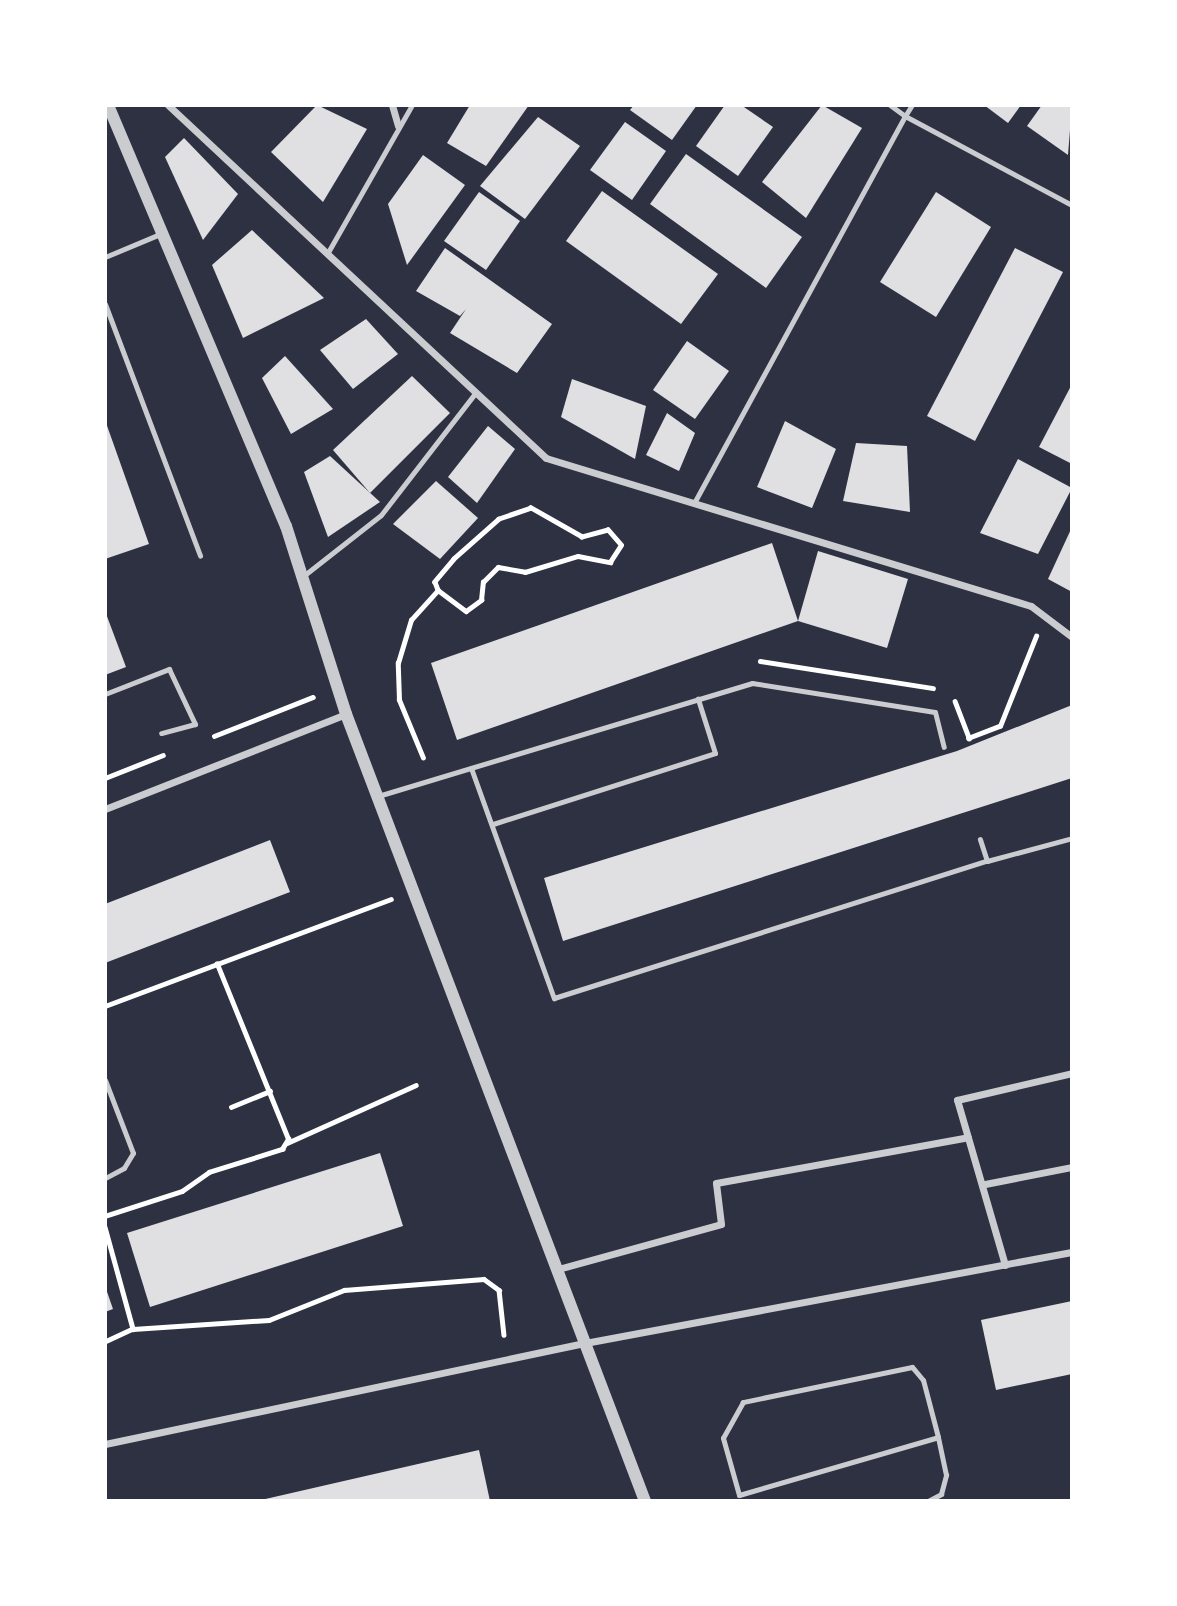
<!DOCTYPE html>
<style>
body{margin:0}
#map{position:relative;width:1177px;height:1606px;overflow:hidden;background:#2d3142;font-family:"Noto Sans",sans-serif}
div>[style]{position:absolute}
.building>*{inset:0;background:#e0e0e3}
.path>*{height:4.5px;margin:-2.25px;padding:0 2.25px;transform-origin:2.25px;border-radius:2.25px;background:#fff}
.service>*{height:5px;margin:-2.5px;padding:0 2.5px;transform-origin:2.5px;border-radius:2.5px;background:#caccd0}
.minor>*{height:7px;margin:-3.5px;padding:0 3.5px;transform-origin:3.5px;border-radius:3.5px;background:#caccd0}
.tertiary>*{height:12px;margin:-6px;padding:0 6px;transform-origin:6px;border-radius:6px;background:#caccd0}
span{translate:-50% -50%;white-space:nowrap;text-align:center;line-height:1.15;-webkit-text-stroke:6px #fff;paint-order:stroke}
.frame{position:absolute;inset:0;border:107px solid #fff;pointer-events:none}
</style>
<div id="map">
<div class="building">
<div style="clip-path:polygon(317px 105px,367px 129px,323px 202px,271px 152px)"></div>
<div style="clip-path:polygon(470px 105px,529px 105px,486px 166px,447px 143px)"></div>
<div style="clip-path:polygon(634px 105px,697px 105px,672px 140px,630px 110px)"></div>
<div style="clip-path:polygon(725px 105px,741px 105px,773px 127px,738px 176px,696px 146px)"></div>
<div style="clip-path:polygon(822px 105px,862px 128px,806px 218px,762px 182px)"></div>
<div style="clip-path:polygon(984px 105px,1021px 105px,1008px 123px)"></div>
<div style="clip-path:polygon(1042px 105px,1072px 105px,1068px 155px,1027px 126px)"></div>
<div style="clip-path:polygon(538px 117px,580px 146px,525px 219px,480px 186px)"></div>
<div style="clip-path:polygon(625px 122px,666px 151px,632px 200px,590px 170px)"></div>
<div style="clip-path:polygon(184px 138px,238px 194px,203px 240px,165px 157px)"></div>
<div style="clip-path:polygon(686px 154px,802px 237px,766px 288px,650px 204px)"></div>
<div style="clip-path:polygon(423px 155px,465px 185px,407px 265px,388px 204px)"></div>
<div style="clip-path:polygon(602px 191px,718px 274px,681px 324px,566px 241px)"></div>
<div style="clip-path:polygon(479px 192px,520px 221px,486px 270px,444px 241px)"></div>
<div style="clip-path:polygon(936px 192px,991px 227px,936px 317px,880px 282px)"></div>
<div style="clip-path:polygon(252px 230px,324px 298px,243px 338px,212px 265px)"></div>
<div style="clip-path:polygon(445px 248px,552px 324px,517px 373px,450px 333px,466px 309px,460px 316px,416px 291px)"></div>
<div style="clip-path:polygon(1015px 248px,1063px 272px,975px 441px,927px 416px)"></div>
<div style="clip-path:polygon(366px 319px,398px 354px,353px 389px,320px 350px)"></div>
<div style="clip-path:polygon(687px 341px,729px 371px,695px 419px,653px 390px)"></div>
<div style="clip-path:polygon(285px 356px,333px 409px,291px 434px,262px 378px)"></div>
<div style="clip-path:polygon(412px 376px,450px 413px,370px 493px,333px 450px)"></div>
<div style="clip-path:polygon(572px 379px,646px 406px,635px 459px,561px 417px)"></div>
<div style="clip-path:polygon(1072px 384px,1072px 464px,1039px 447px)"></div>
<div style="clip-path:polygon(667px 413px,695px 433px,679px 471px,646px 455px)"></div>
<div style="clip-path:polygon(105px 420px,149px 544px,105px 559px)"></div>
<div style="clip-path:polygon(785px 421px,836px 449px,812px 508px,757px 487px)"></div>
<div style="clip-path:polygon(488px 426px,515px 449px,477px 503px,448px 477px)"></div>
<div style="clip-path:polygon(856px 443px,907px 446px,910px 512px,843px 501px)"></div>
<div style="clip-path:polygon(330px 456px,380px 502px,328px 537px,304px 472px)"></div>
<div style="clip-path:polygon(1018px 459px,1072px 488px,1038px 554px,980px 533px)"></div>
<div style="clip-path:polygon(436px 481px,478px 518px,440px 559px,393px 524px)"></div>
<div style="clip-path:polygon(1072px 527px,1072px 592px,1048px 579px)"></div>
<div style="clip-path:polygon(772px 543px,798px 621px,457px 740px,431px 663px)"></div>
<div style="clip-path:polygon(818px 551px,908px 579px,887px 648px,798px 621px)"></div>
<div style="clip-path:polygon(105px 611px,126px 667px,105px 675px)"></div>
<div style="clip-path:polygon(1072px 705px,1072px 778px,563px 941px,544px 878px,957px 751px)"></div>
<div style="clip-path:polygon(270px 840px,290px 892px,105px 963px,105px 904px)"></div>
<div style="clip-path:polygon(380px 1153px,403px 1226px,150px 1307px,127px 1233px)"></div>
<div style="clip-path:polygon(105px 1286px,113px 1309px,105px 1312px)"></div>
<div style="clip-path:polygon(1072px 1301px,1072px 1374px,996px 1390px,981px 1320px)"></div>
<div style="clip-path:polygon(479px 1450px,490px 1501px,261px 1501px,261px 1500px)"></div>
</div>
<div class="path">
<div style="left:760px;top:661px;width:175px;rotate:8.9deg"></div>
<div style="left:955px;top:701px;width:40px;rotate:69deg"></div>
<div style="left:214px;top:736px;width:106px;rotate:-21.5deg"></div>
<div style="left:968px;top:738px;width:34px;rotate:-21deg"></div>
<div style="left:1000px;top:726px;width:97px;rotate:-68.2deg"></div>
<div style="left:423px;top:758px;width:63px;rotate:-112.5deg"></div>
<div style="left:399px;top:700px;width:37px;rotate:-92deg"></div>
<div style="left:398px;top:663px;width:45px;rotate:-73.2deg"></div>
<div style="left:411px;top:620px;width:40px;rotate:-48deg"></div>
<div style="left:438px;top:590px;width:35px;rotate:37deg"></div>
<div style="left:466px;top:611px;width:19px;rotate:-36deg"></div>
<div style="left:481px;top:600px;width:18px;rotate:-84deg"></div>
<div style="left:483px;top:582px;width:21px;rotate:-45deg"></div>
<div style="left:498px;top:567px;width:27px;rotate:10deg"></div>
<div style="left:525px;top:572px;width:55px;rotate:-16.8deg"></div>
<div style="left:578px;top:556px;width:33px;rotate:11deg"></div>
<div style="left:610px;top:562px;width:20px;rotate:-57deg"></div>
<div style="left:621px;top:545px;width:20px;rotate:-131deg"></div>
<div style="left:608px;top:530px;width:27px;rotate:165deg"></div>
<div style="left:582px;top:537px;width:59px;rotate:-150.4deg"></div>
<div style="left:531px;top:508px;width:34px;rotate:161deg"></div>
<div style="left:499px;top:519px;width:60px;rotate:138.4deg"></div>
<div style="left:454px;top:559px;width:30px;rotate:130deg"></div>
<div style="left:435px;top:582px;width:9px;rotate:69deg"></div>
<div style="left:105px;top:778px;width:62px;rotate:-21.6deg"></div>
<div style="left:105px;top:1006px;width:305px;rotate:-20.5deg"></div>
<div style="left:231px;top:1107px;width:42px;rotate:-22.3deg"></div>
<div style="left:287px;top:1143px;width:141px;rotate:-24.2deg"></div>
<div style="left:105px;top:1216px;width:81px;rotate:-18deg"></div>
<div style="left:182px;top:1191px;width:33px;rotate:-35deg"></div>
<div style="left:209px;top:1172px;width:77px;rotate:-17.5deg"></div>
<div style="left:282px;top:1149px;width:12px;rotate:-59deg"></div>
<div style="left:288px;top:1139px;width:189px;rotate:-112.1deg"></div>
<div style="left:105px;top:1227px;width:106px;rotate:74.6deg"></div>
<div style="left:133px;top:1329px;width:31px;rotate:155deg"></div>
<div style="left:133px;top:1329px;width:136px;rotate:-3.8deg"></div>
<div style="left:269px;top:1320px;width:81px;rotate:-21.8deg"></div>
<div style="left:344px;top:1290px;width:140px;rotate:-4.5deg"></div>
<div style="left:484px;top:1279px;width:19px;rotate:36deg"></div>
<div style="left:499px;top:1290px;width:45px;rotate:83.7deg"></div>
</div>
<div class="service">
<div style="left:890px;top:105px;width:19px;rotate:36deg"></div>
<div style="left:905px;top:116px;width:13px;rotate:-58deg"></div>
<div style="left:327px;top:254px;width:172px;rotate:-60.3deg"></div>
<div style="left:105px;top:257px;width:60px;rotate:-22.7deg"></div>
<div style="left:105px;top:304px;width:269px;rotate:69.3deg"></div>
<div style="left:694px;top:503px;width:441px;rotate:-61.4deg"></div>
<div style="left:905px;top:116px;width:189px;rotate:28.1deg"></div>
<div style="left:302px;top:577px;width:100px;rotate:-38.1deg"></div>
<div style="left:381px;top:515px;width:155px;rotate:-52.3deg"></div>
<div style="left:105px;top:694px;width:69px;rotate:-21.3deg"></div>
<div style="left:169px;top:669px;width:61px;rotate:64.7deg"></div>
<div style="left:195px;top:724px;width:35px;rotate:165deg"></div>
<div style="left:471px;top:768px;width:245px;rotate:70.2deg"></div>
<div style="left:554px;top:998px;width:454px;rotate:-17.6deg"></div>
<div style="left:987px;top:861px;width:23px;rotate:-108deg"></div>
<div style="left:378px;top:796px;width:391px;rotate:-16.8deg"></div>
<div style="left:752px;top:683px;width:185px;rotate:9deg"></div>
<div style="left:935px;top:712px;width:36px;rotate:76deg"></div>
<div style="left:493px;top:824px;width:233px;rotate:-17.7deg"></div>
<div style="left:715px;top:753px;width:57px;rotate:-107.5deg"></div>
<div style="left:987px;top:861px;width:88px;rotate:-15.1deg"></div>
<div style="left:105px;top:1080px;width:78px;rotate:69deg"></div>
<div style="left:133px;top:1153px;width:17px;rotate:121deg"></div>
<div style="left:124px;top:1168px;width:21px;rotate:152deg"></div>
<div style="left:928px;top:1501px;width:15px;rotate:-28deg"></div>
<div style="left:941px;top:1494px;width:20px;rotate:-75deg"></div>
<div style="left:946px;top:1475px;width:39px;rotate:-102deg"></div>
<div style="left:938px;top:1437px;width:59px;rotate:-104.7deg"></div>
<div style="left:923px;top:1380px;width:17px;rotate:-130deg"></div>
<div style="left:912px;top:1367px;width:173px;rotate:168.3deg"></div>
<div style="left:743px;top:1402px;width:41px;rotate:119.1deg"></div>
<div style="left:723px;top:1438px;width:59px;rotate:74.3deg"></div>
<div style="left:739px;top:1495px;width:207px;rotate:-16.2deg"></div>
</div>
<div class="minor">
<div style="left:168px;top:105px;width:517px;rotate:43.04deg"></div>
<div style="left:546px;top:458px;width:507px;rotate:16.97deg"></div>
<div style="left:1031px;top:606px;width:51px;rotate:37.1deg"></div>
<div style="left:392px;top:105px;width:22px;rotate:74deg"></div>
<div style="left:105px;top:809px;width:259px;rotate:-21.5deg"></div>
<div style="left:985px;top:1184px;width:89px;rotate:-11.1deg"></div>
<div style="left:1005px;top:1265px;width:172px;rotate:-106.2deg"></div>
<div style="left:957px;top:1100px;width:118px;rotate:-13.2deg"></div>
<div style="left:558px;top:1269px;width:169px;rotate:-15.4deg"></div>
<div style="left:721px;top:1224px;width:41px;rotate:-97deg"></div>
<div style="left:716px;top:1183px;width:256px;rotate:-10.3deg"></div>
<div style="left:105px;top:1444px;width:491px;rotate:-11.9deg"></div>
<div style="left:585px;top:1343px;width:495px;rotate:-10.6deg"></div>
</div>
<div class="tertiary">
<div style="left:108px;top:105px;width:457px;rotate:67.1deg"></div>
<div style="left:286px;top:526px;width:197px;rotate:72.3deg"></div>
<div style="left:346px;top:714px;width:842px;rotate:69.2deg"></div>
</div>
<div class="frame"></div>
</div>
